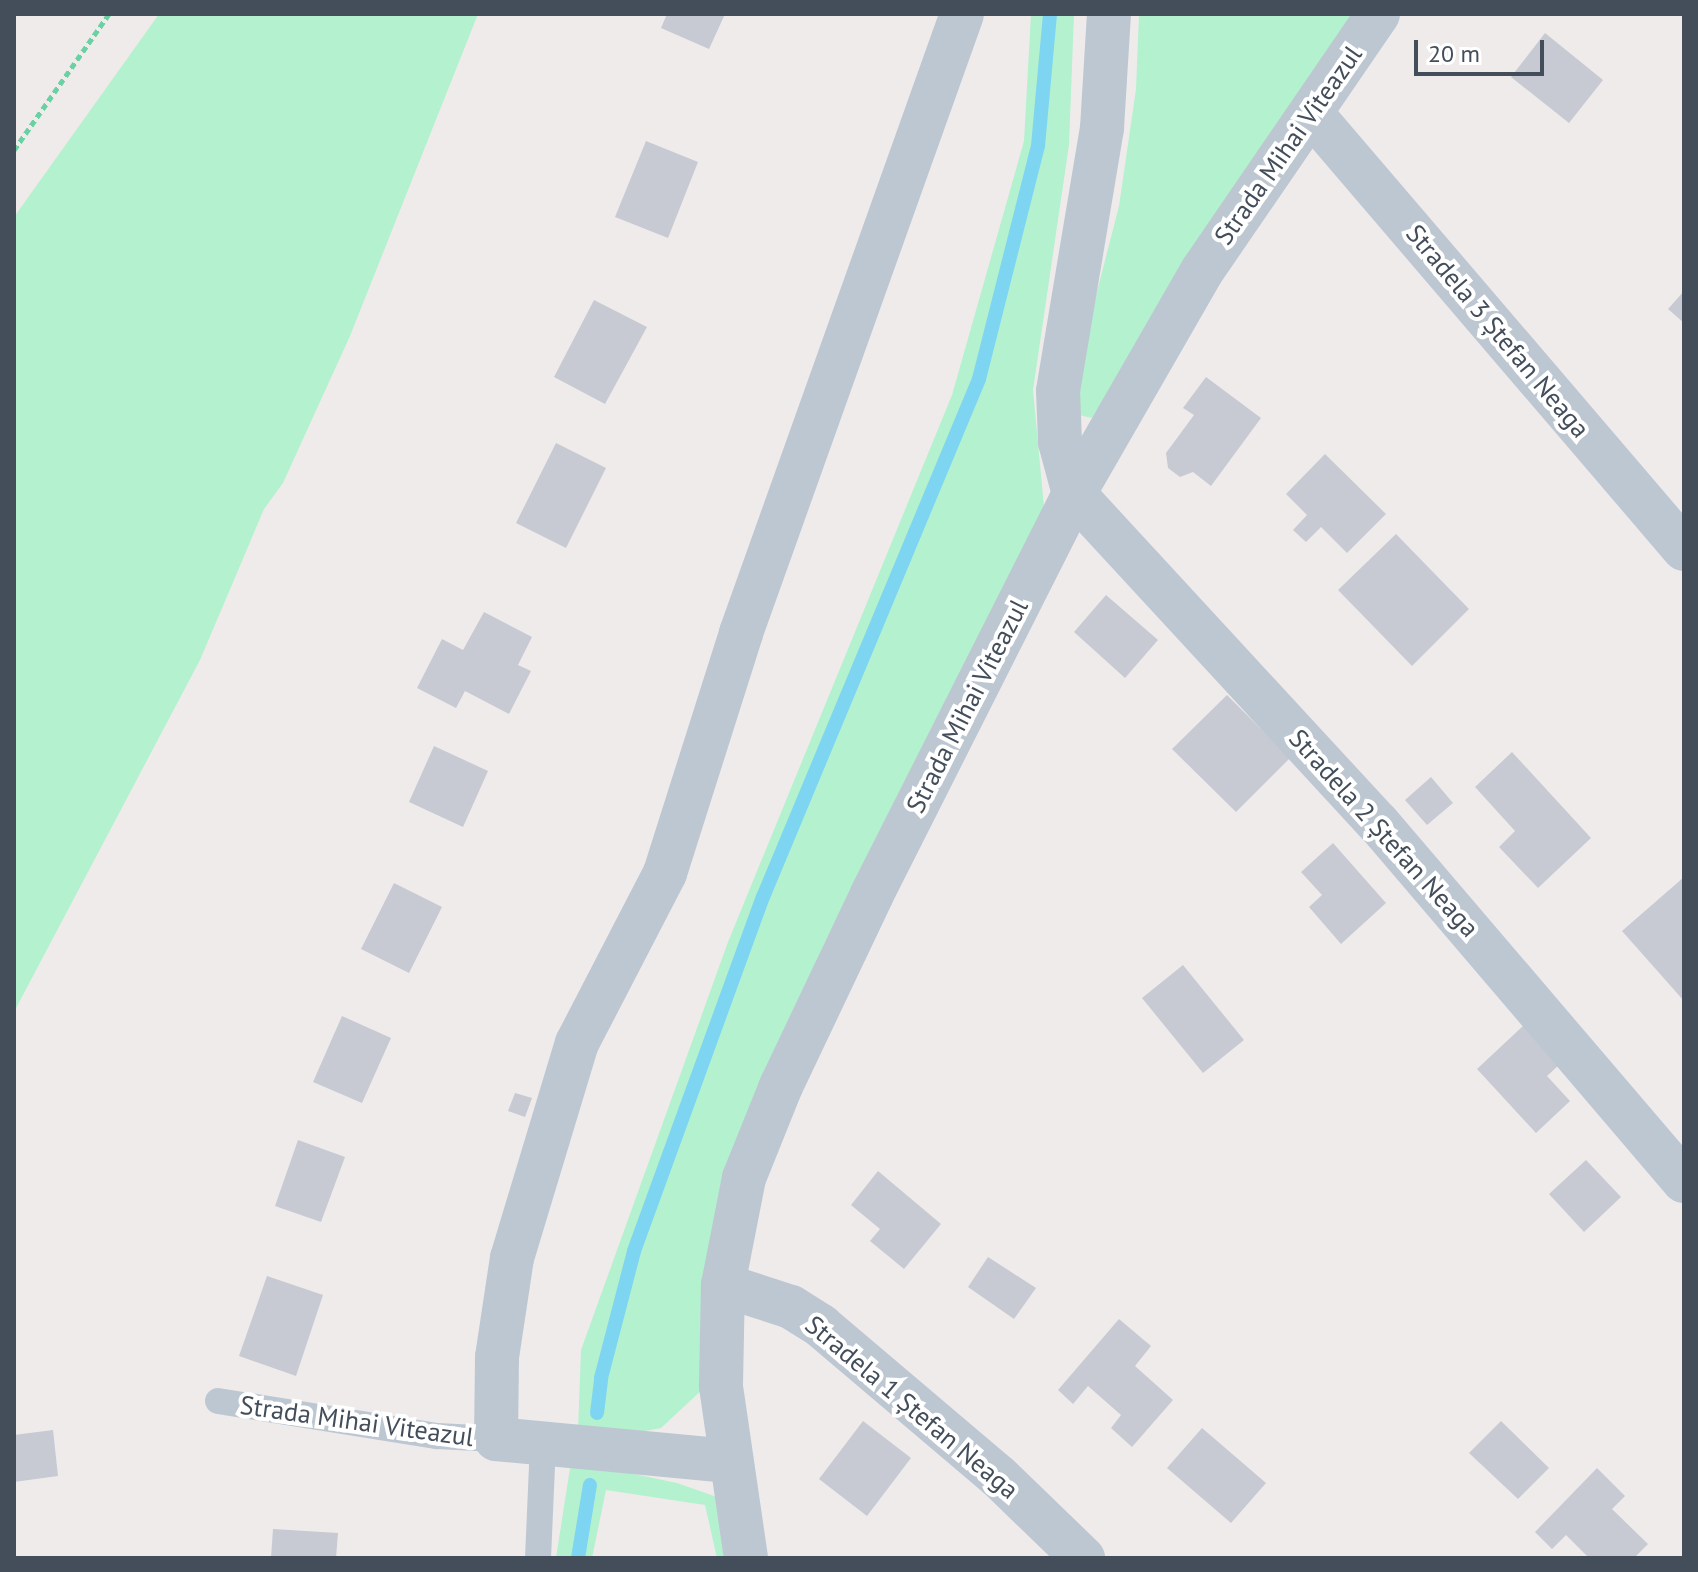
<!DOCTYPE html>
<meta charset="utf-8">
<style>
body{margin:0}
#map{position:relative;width:1698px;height:1572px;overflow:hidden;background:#efebeb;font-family:"PT Sans",sans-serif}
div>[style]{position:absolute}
.green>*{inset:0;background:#b4f1ce}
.stream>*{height:14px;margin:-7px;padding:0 7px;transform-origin:7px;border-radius:7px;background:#7ed5f2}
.building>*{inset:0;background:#c7cad2}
.path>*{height:5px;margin-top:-2.5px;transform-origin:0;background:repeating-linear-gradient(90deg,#6ad1a3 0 6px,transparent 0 10px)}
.service>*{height:26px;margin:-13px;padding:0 13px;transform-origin:13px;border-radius:13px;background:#bdc7d2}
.minor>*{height:44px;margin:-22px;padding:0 22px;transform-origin:22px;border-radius:22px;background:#bdc7d2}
.tertiary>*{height:44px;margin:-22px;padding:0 22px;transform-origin:22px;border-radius:22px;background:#bdc7d2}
span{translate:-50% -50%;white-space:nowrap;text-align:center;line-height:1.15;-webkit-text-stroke:8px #fff;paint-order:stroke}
.street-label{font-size:26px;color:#434e5a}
.frame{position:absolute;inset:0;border:16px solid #434e5a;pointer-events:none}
.scale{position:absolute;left:1414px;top:40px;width:130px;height:36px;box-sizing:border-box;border:4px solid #434e5a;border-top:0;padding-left:10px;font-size:24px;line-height:28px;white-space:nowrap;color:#434e5a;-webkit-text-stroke:6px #fff;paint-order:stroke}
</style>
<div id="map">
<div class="green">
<div style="clip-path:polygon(159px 14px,478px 14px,350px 336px,283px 483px,264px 509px,200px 660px,14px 1012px,14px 217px)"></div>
<div style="clip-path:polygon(1031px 14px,1074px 14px,1069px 145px,1033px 390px,1044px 507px,824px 944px,724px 1179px,704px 1388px,661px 1428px,619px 1436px,578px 1431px,581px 1350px,728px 942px,952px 395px,1024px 141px)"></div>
<div style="clip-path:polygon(1139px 14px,1355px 14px,1292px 102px,1092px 418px,1079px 415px,1080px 358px,1119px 206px,1136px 89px)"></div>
<div style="clip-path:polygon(570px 1468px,610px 1469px,677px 1483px,717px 1497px,731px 1558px,717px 1558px,705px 1505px,606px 1490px,592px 1558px,556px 1558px)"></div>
</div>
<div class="stream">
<div style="left:597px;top:1413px;width:35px;rotate:-83deg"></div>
<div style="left:601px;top:1378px;width:131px;rotate:-75.4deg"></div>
<div style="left:634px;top:1251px;width:377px;rotate:-70deg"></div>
<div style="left:763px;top:897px;width:561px;rotate:-67.36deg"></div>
<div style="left:979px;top:379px;width:240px;rotate:-75.8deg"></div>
<div style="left:1038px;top:146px;width:133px;rotate:-84.8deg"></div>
<div style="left:578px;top:1558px;width:74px;rotate:-80.7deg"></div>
</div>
<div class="building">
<div style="clip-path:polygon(667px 14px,725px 14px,709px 49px,661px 28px)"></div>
<div style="clip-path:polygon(1545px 33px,1603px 80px,1569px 123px,1511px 77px)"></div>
<div style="clip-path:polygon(646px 141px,698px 162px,668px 238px,615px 217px)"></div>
<div style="clip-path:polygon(1684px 291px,1684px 323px,1668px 309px)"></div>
<div style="clip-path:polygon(594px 300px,647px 327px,605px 404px,554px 377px)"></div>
<div style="clip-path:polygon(1206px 377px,1261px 418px,1211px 486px,1193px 472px,1180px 477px,1168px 468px,1166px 453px,1194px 415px,1183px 408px)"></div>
<div style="clip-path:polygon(556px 443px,606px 468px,566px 548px,516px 523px)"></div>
<div style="clip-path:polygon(1325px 454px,1386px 514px,1347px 553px,1321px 527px,1306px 542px,1293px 530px,1307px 515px,1286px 494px)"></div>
<div style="clip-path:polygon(1396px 534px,1469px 609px,1412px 666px,1338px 590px)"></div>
<div style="clip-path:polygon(1106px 595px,1158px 640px,1125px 678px,1074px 632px)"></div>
<div style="clip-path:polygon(484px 612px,532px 637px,518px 665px,531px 671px,509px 714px,465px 691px,456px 708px,417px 688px,442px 639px,463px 650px)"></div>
<div style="clip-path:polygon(1227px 695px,1290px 758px,1236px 812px,1172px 749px)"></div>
<div style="clip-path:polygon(434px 746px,488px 771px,463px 827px,409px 802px)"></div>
<div style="clip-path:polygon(1512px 752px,1591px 838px,1538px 888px,1499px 847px,1515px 831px,1475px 787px)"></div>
<div style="clip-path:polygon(1431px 777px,1453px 803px,1427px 825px,1405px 800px)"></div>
<div style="clip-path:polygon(1333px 843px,1386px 903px,1341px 944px,1309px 907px,1322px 895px,1301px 872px)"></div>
<div style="clip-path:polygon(1684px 877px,1684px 1001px,1622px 931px)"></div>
<div style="clip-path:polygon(394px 883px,442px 907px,409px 973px,361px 949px)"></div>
<div style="clip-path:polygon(1183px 965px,1244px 1040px,1203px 1073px,1142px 998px)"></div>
<div style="clip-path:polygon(342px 1016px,391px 1038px,362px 1103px,313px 1082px)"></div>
<div style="clip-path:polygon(1524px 1025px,1560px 1064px,1547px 1076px,1570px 1101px,1536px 1133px,1477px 1069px)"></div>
<div style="clip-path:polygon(515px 1093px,532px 1098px,525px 1117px,508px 1111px)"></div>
<div style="clip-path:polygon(298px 1140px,345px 1157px,321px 1222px,275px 1206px)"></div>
<div style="clip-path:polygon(1586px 1160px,1621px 1197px,1584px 1232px,1549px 1194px)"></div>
<div style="clip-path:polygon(878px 1171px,941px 1224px,904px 1269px,870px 1241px,880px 1229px,851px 1205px)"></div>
<div style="clip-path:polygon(988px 1257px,1036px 1288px,1014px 1319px,968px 1287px)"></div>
<div style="clip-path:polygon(267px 1276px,323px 1295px,296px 1376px,239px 1356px)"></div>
<div style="clip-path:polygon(1119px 1319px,1151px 1346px,1135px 1366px,1173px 1400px,1132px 1447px,1111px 1428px,1121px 1415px,1088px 1386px,1073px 1404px,1058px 1390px)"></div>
<div style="clip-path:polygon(863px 1421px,911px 1458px,867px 1516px,819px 1479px)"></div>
<div style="clip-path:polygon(1501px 1421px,1549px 1468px,1518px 1499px,1469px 1453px)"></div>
<div style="clip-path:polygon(1202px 1428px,1266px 1483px,1231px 1523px,1167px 1468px)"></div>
<div style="clip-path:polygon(53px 1430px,58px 1476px,14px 1482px,14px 1435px)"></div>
<div style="clip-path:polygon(1597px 1468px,1625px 1496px,1612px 1509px,1648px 1544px,1634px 1558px,1589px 1558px,1566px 1535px,1552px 1549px,1535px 1532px)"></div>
<div style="clip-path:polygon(273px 1529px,338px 1533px,336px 1558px,271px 1558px)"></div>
</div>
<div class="path">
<div style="left:14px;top:150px;width:166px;rotate:-55.1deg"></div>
</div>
<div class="service">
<div style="left:218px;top:1401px;width:222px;rotate:9.1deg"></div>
<div style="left:437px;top:1436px;width:59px;rotate:2.9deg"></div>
<div style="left:538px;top:1558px;width:113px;rotate:-87.5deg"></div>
</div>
<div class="minor">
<div style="left:1378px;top:14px;width:311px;rotate:124.4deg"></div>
<div style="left:1202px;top:271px;width:257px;rotate:119.9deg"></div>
<div style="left:1074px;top:494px;width:448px;rotate:47.3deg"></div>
<div style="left:1378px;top:823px;width:471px;rotate:49.5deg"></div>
<div style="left:1311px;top:113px;width:574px;rotate:49.45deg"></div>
<div style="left:723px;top:1285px;width:71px;rotate:17.9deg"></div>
<div style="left:791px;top:1307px;width:36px;rotate:32deg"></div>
<div style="left:821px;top:1326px;width:233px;rotate:40.3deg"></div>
<div style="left:999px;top:1477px;width:117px;rotate:44deg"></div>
<div style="left:729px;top:1461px;width:234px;rotate:-174.6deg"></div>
<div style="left:496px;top:1439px;width:82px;rotate:-89.3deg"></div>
<div style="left:497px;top:1357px;width:100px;rotate:-81.4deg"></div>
<div style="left:512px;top:1258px;width:225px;rotate:-73.2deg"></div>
<div style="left:577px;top:1043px;width:191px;rotate:-62.6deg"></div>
<div style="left:665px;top:873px;width:252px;rotate:-72.4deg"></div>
<div style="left:741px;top:633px;width:657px;rotate:-70.35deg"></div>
</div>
<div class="tertiary">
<div style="left:746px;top:1558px;width:174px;rotate:-98.3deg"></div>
<div style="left:721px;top:1386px;width:101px;rotate:-88.9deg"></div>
<div style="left:723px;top:1285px;width:109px;rotate:-78.9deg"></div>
<div style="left:744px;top:1178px;width:99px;rotate:-68.1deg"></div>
<div style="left:781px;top:1086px;width:212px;rotate:-64.6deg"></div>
<div style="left:872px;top:894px;width:448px;rotate:-63.2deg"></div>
<div style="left:1074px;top:494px;width:54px;rotate:-105.1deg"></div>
<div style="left:1060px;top:442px;width:51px;rotate:-92.2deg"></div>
<div style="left:1058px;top:391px;width:267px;rotate:-80.5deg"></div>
<div style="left:1102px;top:128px;width:114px;rotate:-86.5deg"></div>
</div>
<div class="street-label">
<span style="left:1288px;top:145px;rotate:-55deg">Strada Mihai Viteazul</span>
<span style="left:1498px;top:331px;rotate:50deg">Stradela 3 Ștefan Neaga</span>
<span style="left:967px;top:706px;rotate:-63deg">Strada Mihai Viteazul</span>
<span style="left:1384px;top:833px;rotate:48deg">Stradela 2 Ștefan Neaga</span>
<span style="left:912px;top:1407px;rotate:40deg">Stradela 1 Ștefan Neaga</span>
<span style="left:357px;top:1421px;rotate:8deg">Strada Mihai Viteazul</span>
</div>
<div class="frame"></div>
<div class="scale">20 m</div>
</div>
